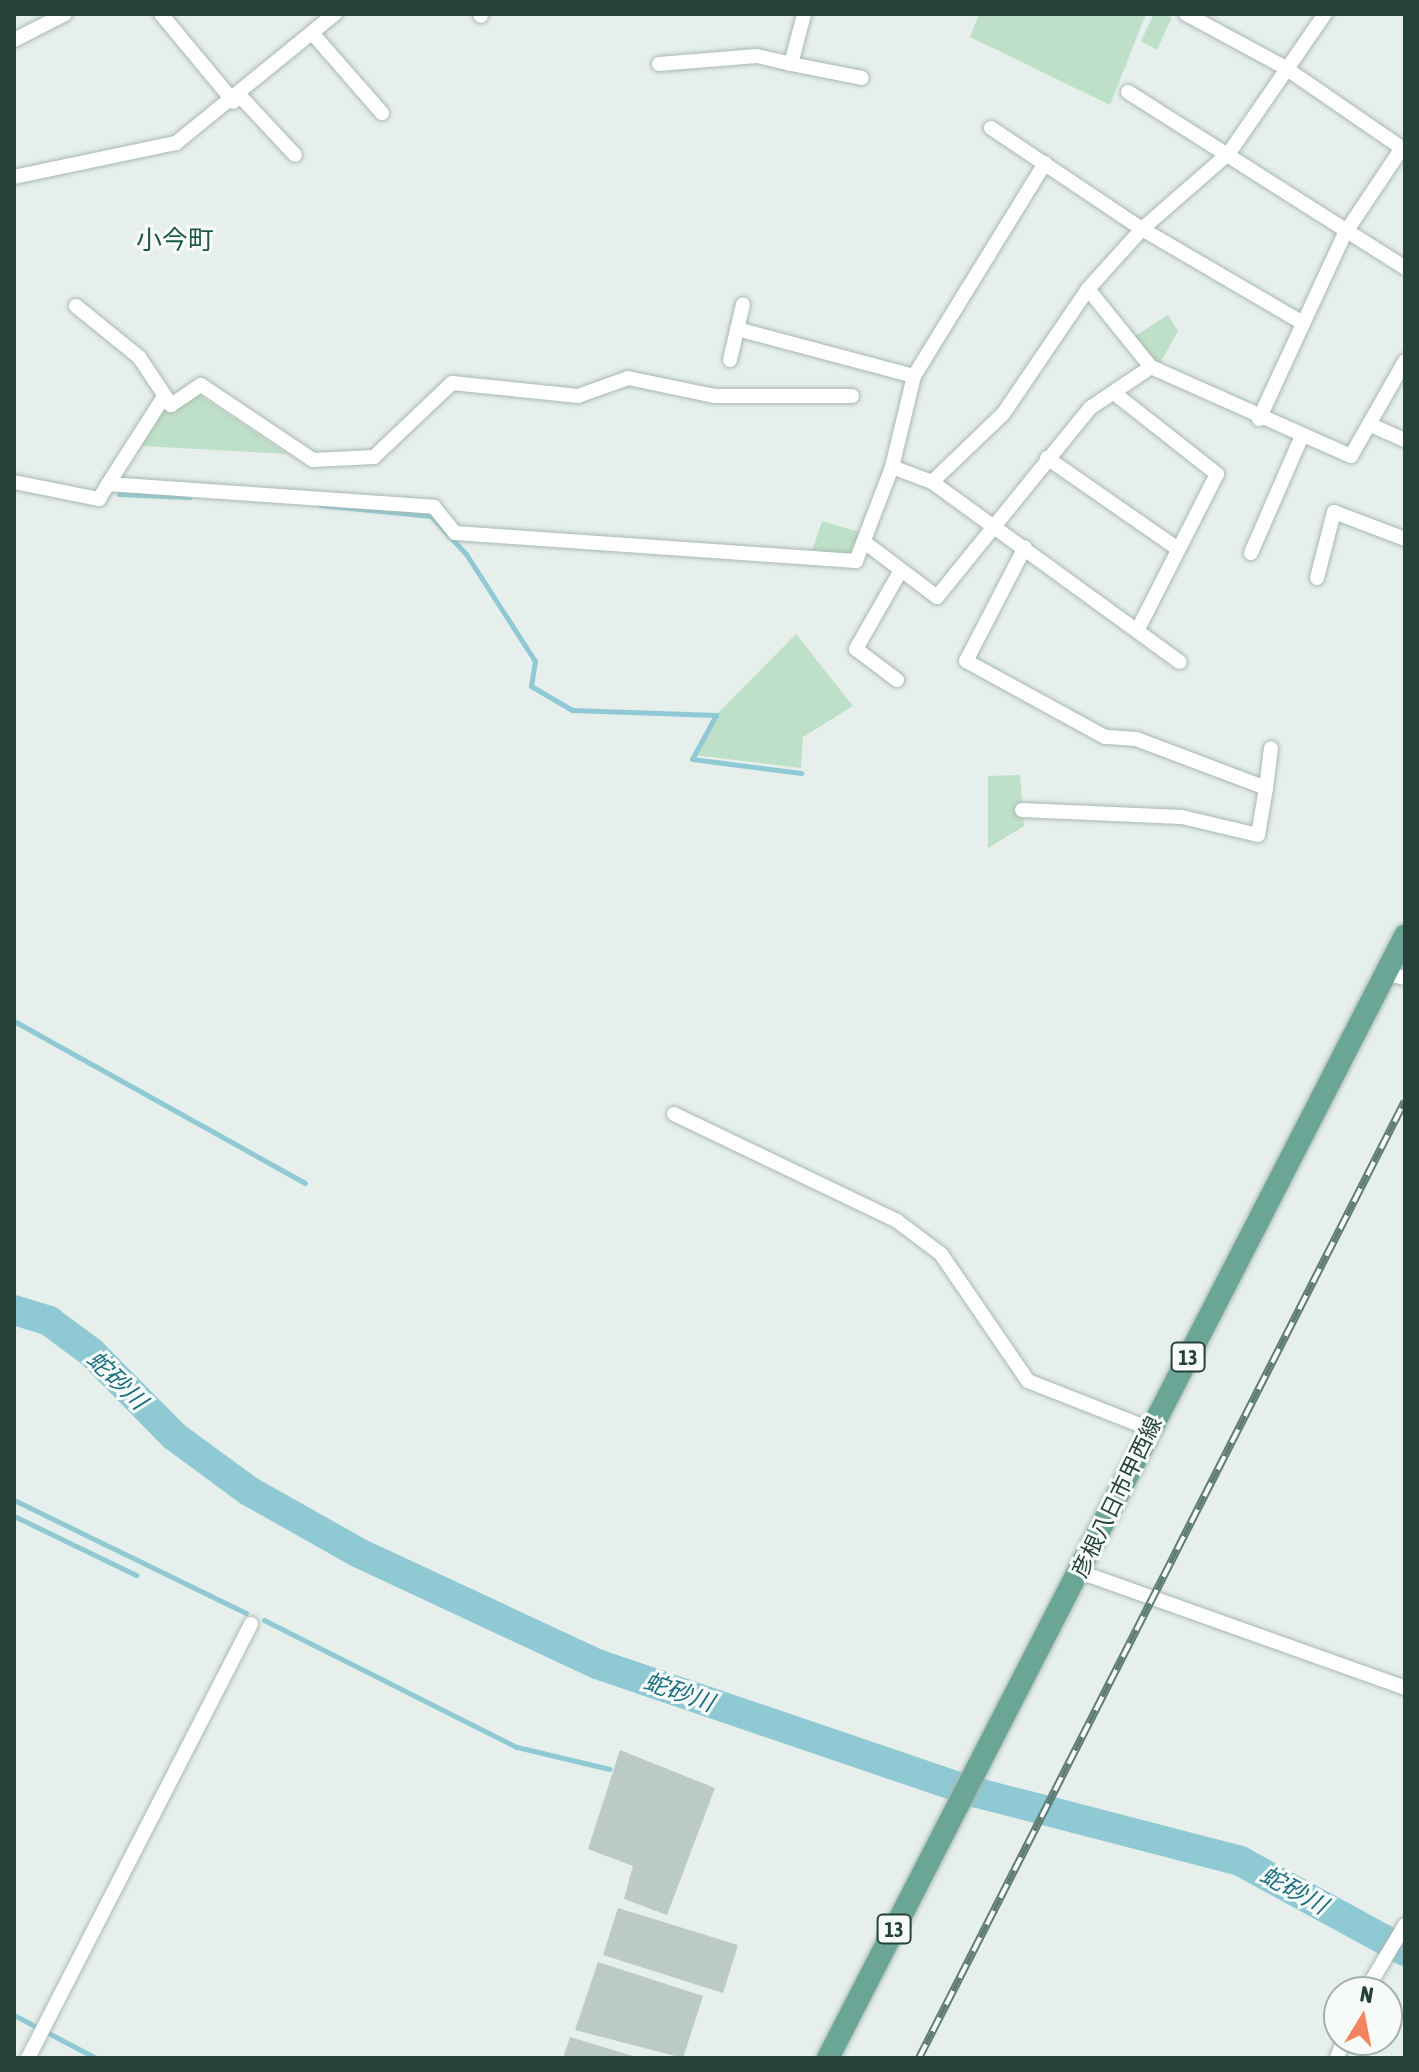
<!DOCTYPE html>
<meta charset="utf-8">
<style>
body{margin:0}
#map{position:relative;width:1419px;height:2072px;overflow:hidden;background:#e6efeb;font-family:"Asap Condensed","Noto Sans JP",sans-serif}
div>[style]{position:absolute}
.green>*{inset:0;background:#bfe0c8}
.stream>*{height:5px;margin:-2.5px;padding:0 2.5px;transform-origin:2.5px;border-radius:2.5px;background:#8ec9d4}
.river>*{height:30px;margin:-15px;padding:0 15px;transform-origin:15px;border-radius:15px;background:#8ec9d4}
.building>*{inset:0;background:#bbcac4}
.roads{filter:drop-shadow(0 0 2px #a8b8b2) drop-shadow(0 0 2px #a8b8b2)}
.minor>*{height:14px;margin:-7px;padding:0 7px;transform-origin:7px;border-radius:7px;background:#fff}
.primary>*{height:22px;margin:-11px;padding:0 11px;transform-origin:11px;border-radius:11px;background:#6aa596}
.rail>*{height:8px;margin-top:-4px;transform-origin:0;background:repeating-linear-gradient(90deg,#f7fbf9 0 15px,#5f7d75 0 30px);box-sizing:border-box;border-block:2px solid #5f7d75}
span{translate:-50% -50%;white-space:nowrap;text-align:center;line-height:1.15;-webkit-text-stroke:6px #f7fbf9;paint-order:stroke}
.shield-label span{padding:2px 6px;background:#f7fbf9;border:2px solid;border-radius:6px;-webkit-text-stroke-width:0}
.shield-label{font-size:20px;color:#24423a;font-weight:700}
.street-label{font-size:22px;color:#24423a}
.water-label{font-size:24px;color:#1c6f80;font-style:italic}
.quarter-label{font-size:26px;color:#1f5548}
.frame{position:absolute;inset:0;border:16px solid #24423a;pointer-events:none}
.north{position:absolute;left:1323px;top:1976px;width:80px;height:80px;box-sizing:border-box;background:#f7fbf9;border:2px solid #a3b1ad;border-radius:50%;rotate:10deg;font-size:22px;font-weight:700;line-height:32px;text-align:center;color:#24423a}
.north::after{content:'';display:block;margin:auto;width:28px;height:36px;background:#f4845f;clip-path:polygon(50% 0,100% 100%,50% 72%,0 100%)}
</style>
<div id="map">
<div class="green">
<div style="clip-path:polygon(979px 14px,1146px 14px,1110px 105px,970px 37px)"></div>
<div style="clip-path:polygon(1154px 14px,1172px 17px,1157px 50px,1141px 41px)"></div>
<div style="clip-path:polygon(1168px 315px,1178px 331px,1159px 365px,1132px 338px)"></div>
<div style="clip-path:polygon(198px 394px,287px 454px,142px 446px,165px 406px)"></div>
<div style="clip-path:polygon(822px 521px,863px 533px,847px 556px,812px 551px)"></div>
<div style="clip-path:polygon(796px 634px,853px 706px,803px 737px,801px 768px,694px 755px,716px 715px)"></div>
<div style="clip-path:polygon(1020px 775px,1024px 826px,988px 848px,988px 776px)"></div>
</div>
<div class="stream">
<div style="left:119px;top:494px;width:71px;rotate:2.4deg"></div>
<div style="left:320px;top:505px;width:112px;rotate:5.7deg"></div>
<div style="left:431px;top:516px;width:52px;rotate:47.4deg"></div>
<div style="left:466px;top:554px;width:127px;rotate:57.2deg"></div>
<div style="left:535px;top:661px;width:25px;rotate:99deg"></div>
<div style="left:531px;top:686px;width:48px;rotate:30.3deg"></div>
<div style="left:572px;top:710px;width:144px;rotate:2deg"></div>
<div style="left:716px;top:715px;width:50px;rotate:118.6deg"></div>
<div style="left:692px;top:759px;width:110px;rotate:7.3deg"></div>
<div style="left:14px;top:1021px;width:333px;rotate:29.1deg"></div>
<div style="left:14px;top:1500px;width:258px;rotate:26deg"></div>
<div style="left:14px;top:1516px;width:136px;rotate:25.8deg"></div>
<div style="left:264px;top:1620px;width:283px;rotate:26.7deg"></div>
<div style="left:517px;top:1747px;width:95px;rotate:13.4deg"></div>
<div style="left:14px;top:2015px;width:93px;rotate:27.7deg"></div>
</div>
<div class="river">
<div style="left:14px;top:1310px;width:37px;rotate:17deg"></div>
<div style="left:49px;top:1321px;width:52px;rotate:36.4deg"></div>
<div style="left:91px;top:1352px;width:118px;rotate:45.3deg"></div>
<div style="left:174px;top:1436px;width:93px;rotate:36.3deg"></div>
<div style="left:249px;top:1491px;width:126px;rotate:29.4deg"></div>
<div style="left:359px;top:1553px;width:263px;rotate:25deg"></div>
<div style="left:597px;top:1664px;width:398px;rotate:18.8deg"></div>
<div style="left:974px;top:1792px;width:275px;rotate:14.5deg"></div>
<div style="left:1240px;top:1861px;width:188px;rotate:28.6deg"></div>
</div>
<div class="building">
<div style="clip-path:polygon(620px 1750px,715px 1788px,667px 1915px,624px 1899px,633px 1866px,588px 1849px)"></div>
<div style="clip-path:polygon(618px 1908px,738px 1945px,723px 1993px,603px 1955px)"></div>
<div style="clip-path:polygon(598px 1962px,703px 1996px,683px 2058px,575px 2030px)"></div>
<div style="clip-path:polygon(570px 2037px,636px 2057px,636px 2058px,563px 2058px)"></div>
</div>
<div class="roads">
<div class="minor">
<div style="left:161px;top:14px;width:114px;rotate:50.3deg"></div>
<div style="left:480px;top:14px;width:2px;rotate:63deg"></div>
<div style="left:1186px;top:14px;width:111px;rotate:28.4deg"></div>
<div style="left:1284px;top:67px;width:143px;rotate:34.5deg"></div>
<div style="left:1402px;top:148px;width:102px;rotate:123.8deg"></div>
<div style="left:1345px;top:233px;width:205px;rotate:114.8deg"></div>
<div style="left:313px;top:34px;width:105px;rotate:48.9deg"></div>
<div style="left:14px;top:40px;width:57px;rotate:-27deg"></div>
<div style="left:659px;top:64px;width:98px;rotate:-4.7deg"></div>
<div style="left:757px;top:56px;width:35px;rotate:13deg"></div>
<div style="left:791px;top:64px;width:52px;rotate:-75.4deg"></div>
<div style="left:791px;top:64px;width:72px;rotate:11.2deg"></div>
<div style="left:1128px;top:92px;width:328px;rotate:32.4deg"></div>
<div style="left:241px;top:97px;width:79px;rotate:47deg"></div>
<div style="left:991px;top:128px;width:182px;rotate:33.8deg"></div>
<div style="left:1142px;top:229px;width:186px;rotate:30.3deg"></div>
<div style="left:14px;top:177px;width:166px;rotate:-11.9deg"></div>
<div style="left:176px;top:143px;width:205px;rotate:-39.1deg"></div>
<div style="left:1088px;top:289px;width:100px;rotate:51.1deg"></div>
<div style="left:1151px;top:367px;width:219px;rotate:24deg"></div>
<div style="left:1351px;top:456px;width:109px;rotate:-60.4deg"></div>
<div style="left:76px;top:306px;width:81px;rotate:39deg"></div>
<div style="left:139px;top:357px;width:58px;rotate:56.3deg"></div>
<div style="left:171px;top:405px;width:36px;rotate:-34deg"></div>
<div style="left:201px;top:385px;width:135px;rotate:33.8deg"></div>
<div style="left:313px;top:460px;width:61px;rotate:-2.8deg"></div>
<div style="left:374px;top:457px;width:108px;rotate:-43.5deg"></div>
<div style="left:452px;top:383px;width:127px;rotate:5.9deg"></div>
<div style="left:578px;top:396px;width:53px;rotate:-19.8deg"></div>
<div style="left:628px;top:378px;width:89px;rotate:11.7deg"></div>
<div style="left:715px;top:396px;width:137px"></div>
<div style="left:737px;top:329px;width:183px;rotate:14.9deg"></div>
<div style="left:730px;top:360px;width:57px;rotate:-76.9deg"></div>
<div style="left:1114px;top:393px;width:131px;rotate:38.2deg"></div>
<div style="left:1217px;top:474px;width:172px;rotate:117deg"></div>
<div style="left:1371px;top:425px;width:37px;rotate:24deg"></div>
<div style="left:1047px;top:458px;width:160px;rotate:34.8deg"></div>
<div style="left:892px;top:467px;width:43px;rotate:20.6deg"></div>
<div style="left:932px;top:482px;width:306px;rotate:36deg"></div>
<div style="left:14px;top:482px;width:87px;rotate:11.3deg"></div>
<div style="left:99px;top:499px;width:17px;rotate:-59deg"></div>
<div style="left:108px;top:484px;width:327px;rotate:4deg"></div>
<div style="left:434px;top:507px;width:33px;rotate:51deg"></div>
<div style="left:455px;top:533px;width:402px;rotate:4deg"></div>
<div style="left:856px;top:561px;width:101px;rotate:-69deg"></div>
<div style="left:892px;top:467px;width:94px;rotate:-76.4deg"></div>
<div style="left:914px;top:376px;width:250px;rotate:-58.4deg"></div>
<div style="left:932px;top:482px;width:98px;rotate:-43.8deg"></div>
<div style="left:1003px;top:414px;width:151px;rotate:-55.8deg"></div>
<div style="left:1088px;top:289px;width:81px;rotate:-48deg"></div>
<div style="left:1142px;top:229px;width:116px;rotate:-41.1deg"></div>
<div style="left:1229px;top:153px;width:169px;rotate:-55.4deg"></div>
<div style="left:108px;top:484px;width:102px;rotate:-57.4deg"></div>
<div style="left:867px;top:544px;width:88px;rotate:37.1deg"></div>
<div style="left:937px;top:597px;width:243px;rotate:-51deg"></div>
<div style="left:1090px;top:408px;width:73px;rotate:-33.9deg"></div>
<div style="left:1251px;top:553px;width:125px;rotate:-66.5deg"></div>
<div style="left:1317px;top:578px;width:68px;rotate:-75.6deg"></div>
<div style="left:1334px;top:512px;width:76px;rotate:20.8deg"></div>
<div style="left:897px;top:680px;width:51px;rotate:-142.9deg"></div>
<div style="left:856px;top:649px;width:91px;rotate:-60.3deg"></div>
<div style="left:1266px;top:788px;width:40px;rotate:-82.9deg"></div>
<div style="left:1022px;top:810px;width:160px;rotate:2.5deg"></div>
<div style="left:1182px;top:817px;width:78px;rotate:13.3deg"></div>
<div style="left:1258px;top:835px;width:48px;rotate:-80.3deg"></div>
<div style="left:1266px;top:788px;width:139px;rotate:-159.3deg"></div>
<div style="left:1136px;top:739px;width:31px;rotate:-176deg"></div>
<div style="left:1105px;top:737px;width:158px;rotate:-151.3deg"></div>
<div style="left:966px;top:661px;width:128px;rotate:-62.6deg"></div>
<div style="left:1386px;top:973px;width:20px;rotate:15deg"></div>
<div style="left:674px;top:1114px;width:247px;rotate:25.6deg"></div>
<div style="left:897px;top:1221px;width:55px;rotate:36.9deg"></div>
<div style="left:941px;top:1254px;width:154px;rotate:55.6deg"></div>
<div style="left:1028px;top:1381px;width:131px;rotate:21.5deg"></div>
<div style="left:1080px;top:1572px;width:345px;rotate:19.6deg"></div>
<div style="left:1365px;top:1992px;width:78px;rotate:-59.2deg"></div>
<div style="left:28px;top:2058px;width:488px;rotate:-62.8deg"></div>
<div style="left:1337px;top:2058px;width:19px;rotate:-69deg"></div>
</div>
<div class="primary">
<div style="left:828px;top:2058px;width:1262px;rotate:-62.79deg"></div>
</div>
</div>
<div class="rail">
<div style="left:919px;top:2058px;width:1073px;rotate:-63.08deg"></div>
</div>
<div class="shield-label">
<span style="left:1188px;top:1357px">13</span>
<span style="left:894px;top:1929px">13</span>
</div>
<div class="street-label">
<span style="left:1117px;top:1497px;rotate:-64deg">彦根八日市甲西線</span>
</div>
<div class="water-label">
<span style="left:117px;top:1380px;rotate:44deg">蛇砂川</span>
<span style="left:679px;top:1692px;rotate:19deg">蛇砂川</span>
<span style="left:1294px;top:1890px;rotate:29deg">蛇砂川</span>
</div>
<div class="quarter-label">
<span style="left:175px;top:241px">小今町</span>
</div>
<div class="frame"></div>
<div class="north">N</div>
</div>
